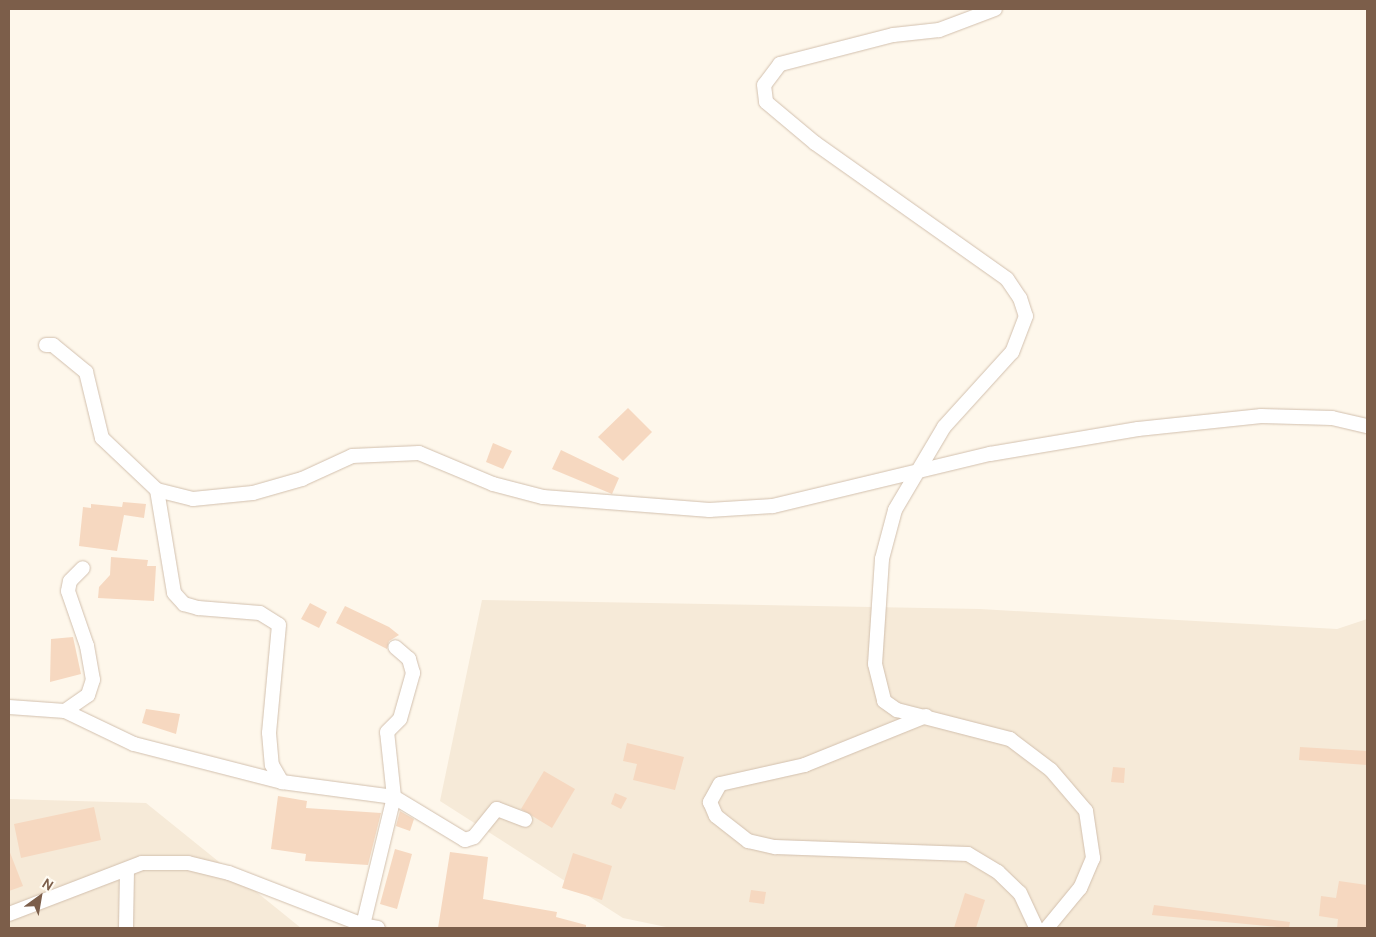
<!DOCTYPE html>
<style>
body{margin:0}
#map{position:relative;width:1376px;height:937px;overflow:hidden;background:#fef7eb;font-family:Cabin,sans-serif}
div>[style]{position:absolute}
.residential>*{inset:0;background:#f6ead8}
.building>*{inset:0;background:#f6d8c0}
.roads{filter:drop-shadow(0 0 1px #d2c0ae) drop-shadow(0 0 1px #d2c0ae)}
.minor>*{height:14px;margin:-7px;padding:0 7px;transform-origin:7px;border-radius:7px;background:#fff}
span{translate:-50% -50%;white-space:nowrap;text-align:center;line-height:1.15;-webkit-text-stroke:4.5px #fffbf2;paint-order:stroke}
.frame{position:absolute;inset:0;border:10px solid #7c5e4a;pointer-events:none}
.north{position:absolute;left:15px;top:872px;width:50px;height:50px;-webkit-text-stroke:4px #fffbf2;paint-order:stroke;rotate:32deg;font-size:14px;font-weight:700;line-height:20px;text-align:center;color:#7c5e4a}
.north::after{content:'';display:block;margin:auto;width:18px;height:22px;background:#7c5e4a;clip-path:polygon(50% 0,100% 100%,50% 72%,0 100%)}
</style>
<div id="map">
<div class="residential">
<div style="clip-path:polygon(482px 600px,980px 609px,1337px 629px,1367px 619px,1367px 928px,671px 928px,623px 918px,440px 801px)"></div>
<div style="clip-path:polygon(9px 799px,146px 803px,301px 928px,9px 928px)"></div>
</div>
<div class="building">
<div style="clip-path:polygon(628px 408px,652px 432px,623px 461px,598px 437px)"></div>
<div style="clip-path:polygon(493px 443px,512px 451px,503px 469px,486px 462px)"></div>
<div style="clip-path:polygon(561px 450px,619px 478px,612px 494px,552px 469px)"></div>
<div style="clip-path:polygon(123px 502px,146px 504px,144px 518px,124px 515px,117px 551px,79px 546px,83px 507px,91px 508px,91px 504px,122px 507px)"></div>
<div style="clip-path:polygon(111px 557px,148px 560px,147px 566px,156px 566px,154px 601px,98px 598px,99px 587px,110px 575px)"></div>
<div style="clip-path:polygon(310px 603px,327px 612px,319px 628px,301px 619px)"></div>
<div style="clip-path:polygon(345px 606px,389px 627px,399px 635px,389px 641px,387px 649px,336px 623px)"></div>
<div style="clip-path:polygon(73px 637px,81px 674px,50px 682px,51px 639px)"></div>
<div style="clip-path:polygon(146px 709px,180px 714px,176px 734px,142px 723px)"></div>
<div style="clip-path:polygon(627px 743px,684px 757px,675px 790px,633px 780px,637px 764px,623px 761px)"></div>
<div style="clip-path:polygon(1300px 747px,1367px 751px,1367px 765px,1299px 760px)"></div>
<div style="clip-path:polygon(1113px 767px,1125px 768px,1124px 783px,1111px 782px)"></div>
<div style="clip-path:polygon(544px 771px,575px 789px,552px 828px,521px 809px)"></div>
<div style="clip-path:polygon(615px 793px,627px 798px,621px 809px,611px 804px)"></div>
<div style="clip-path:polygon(278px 796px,307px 801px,306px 808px,381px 813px,368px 865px,305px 861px,306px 854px,271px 849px)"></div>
<div style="clip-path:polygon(94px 807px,101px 840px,21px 858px,14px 824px)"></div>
<div style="clip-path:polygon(400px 811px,414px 819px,410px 831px,396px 826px)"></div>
<div style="clip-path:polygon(395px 849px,412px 854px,397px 909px,380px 904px)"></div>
<div style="clip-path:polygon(9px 850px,23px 886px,9px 891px)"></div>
<div style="clip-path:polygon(450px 852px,488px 857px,483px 899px,557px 912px,556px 917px,586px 925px,586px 928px,438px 928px)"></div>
<div style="clip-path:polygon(573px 853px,612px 866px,602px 900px,562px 888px)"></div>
<div style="clip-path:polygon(1339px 881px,1367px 885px,1367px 928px,1337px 928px,1338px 919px,1319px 916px,1321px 896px,1336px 898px)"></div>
<div style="clip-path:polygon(751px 890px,766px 892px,764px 904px,749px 902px)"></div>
<div style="clip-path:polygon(965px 893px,985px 900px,976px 928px,954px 928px)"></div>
<div style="clip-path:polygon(1154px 905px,1290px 922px,1289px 928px,1152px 915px)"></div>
</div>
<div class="roads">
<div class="minor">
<div style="left:995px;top:9px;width:60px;rotate:159.4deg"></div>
<div style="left:939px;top:30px;width:46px;rotate:173.8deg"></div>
<div style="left:893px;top:35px;width:117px;rotate:165.6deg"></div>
<div style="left:780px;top:64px;width:26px;rotate:127deg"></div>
<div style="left:764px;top:85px;width:17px;rotate:83deg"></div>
<div style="left:766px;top:102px;width:64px;rotate:39.9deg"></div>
<div style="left:815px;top:143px;width:235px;rotate:35.3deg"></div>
<div style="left:1007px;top:279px;width:23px;rotate:56deg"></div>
<div style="left:1020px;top:298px;width:19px;rotate:72deg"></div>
<div style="left:1026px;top:316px;width:39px;rotate:111deg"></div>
<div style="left:1012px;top:352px;width:101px;rotate:132.2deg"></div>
<div style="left:944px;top:427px;width:96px;rotate:120.6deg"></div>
<div style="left:895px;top:510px;width:51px;rotate:104.9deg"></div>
<div style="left:882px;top:559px;width:105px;rotate:93.8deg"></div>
<div style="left:875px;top:664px;width:38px;rotate:76deg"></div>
<div style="left:884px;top:701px;width:16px;rotate:35deg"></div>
<div style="left:897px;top:710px;width:117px;rotate:14.4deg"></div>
<div style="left:1010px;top:739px;width:51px;rotate:37.1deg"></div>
<div style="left:1051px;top:770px;width:54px;rotate:49.5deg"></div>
<div style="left:1086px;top:811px;width:48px;rotate:81.5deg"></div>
<div style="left:1093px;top:858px;width:33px;rotate:113deg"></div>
<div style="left:1080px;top:888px;width:52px;rotate:129.5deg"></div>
<div style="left:46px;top:345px;width:7px"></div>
<div style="left:53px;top:345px;width:43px;rotate:39.3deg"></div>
<div style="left:86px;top:372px;width:68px;rotate:76.4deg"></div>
<div style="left:102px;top:438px;width:76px;rotate:43.4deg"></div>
<div style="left:157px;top:490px;width:104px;rotate:80.6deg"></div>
<div style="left:174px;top:593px;width:15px;rotate:48deg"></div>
<div style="left:184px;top:604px;width:15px;rotate:16deg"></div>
<div style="left:198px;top:608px;width:62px;rotate:4.6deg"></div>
<div style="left:260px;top:613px;width:22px;rotate:32deg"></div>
<div style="left:279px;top:625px;width:108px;rotate:95.3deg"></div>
<div style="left:269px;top:733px;width:32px;rotate:85deg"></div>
<div style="left:272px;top:765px;width:20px;rotate:60deg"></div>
<div style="left:157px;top:490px;width:37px;rotate:14deg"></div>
<div style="left:193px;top:499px;width:60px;rotate:-5.7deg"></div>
<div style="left:253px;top:493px;width:51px;rotate:-15.9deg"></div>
<div style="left:302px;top:479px;width:55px;rotate:-24.7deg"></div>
<div style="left:352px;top:456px;width:67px;rotate:-2.6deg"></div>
<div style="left:419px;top:453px;width:80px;rotate:22.7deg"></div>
<div style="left:493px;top:484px;width:52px;rotate:14.6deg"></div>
<div style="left:543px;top:497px;width:167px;rotate:4.5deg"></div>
<div style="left:709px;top:510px;width:64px;rotate:-3.6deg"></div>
<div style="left:773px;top:506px;width:223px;rotate:-13.5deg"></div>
<div style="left:990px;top:454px;width:150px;rotate:-9.6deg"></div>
<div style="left:1138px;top:429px;width:124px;rotate:-6deg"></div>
<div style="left:1261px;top:416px;width:71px;rotate:1.6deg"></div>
<div style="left:1332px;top:418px;width:36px;rotate:13deg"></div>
<div style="left:9px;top:707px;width:56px;rotate:4.1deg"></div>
<div style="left:65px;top:711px;width:28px;rotate:-35deg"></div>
<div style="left:88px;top:695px;width:16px;rotate:-72deg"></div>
<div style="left:93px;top:680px;width:35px;rotate:-100deg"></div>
<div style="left:87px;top:646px;width:58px;rotate:-109.1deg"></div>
<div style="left:68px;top:591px;width:10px;rotate:-79deg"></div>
<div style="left:70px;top:581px;width:18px;rotate:-45deg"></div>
<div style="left:65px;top:711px;width:76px;rotate:25.6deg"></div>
<div style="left:134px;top:744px;width:153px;rotate:14.4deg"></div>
<div style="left:282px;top:782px;width:113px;rotate:7.6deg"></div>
<div style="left:394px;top:797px;width:65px;rotate:-96.1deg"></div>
<div style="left:387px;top:732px;width:18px;rotate:-45deg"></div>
<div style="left:400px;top:719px;width:48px;rotate:-74.2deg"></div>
<div style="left:413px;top:673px;width:15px;rotate:-106deg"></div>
<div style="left:409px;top:659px;width:18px;rotate:-139deg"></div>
<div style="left:926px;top:716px;width:131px;rotate:158deg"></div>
<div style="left:805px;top:765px;width:87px;rotate:167.4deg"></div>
<div style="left:720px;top:784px;width:21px;rotate:119deg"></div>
<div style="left:710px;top:802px;width:15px;rotate:67deg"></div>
<div style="left:716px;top:816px;width:41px;rotate:38deg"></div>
<div style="left:748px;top:841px;width:28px;rotate:13deg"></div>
<div style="left:775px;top:847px;width:193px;rotate:2.1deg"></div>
<div style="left:968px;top:854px;width:35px;rotate:31deg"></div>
<div style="left:998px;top:872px;width:30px;rotate:44deg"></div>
<div style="left:1020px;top:893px;width:38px;rotate:65deg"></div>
<div style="left:9px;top:914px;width:142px;rotate:-21deg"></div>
<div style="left:142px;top:863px;width:46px"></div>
<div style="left:188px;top:863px;width:42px;rotate:13.7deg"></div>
<div style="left:229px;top:873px;width:144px;rotate:21.2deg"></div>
<div style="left:363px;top:925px;width:132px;rotate:-76.4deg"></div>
<div style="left:394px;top:797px;width:83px;rotate:31.2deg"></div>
<div style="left:465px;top:840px;width:9px;rotate:-18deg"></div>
<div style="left:474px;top:837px;width:36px;rotate:-51deg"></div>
<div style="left:497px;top:809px;width:30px;rotate:21deg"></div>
<div style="left:126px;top:928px;width:56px;rotate:-89deg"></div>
<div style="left:362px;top:928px;width:3px;rotate:-72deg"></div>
<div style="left:363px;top:925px;width:15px;rotate:11deg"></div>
</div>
</div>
<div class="frame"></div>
<div class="north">N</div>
</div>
